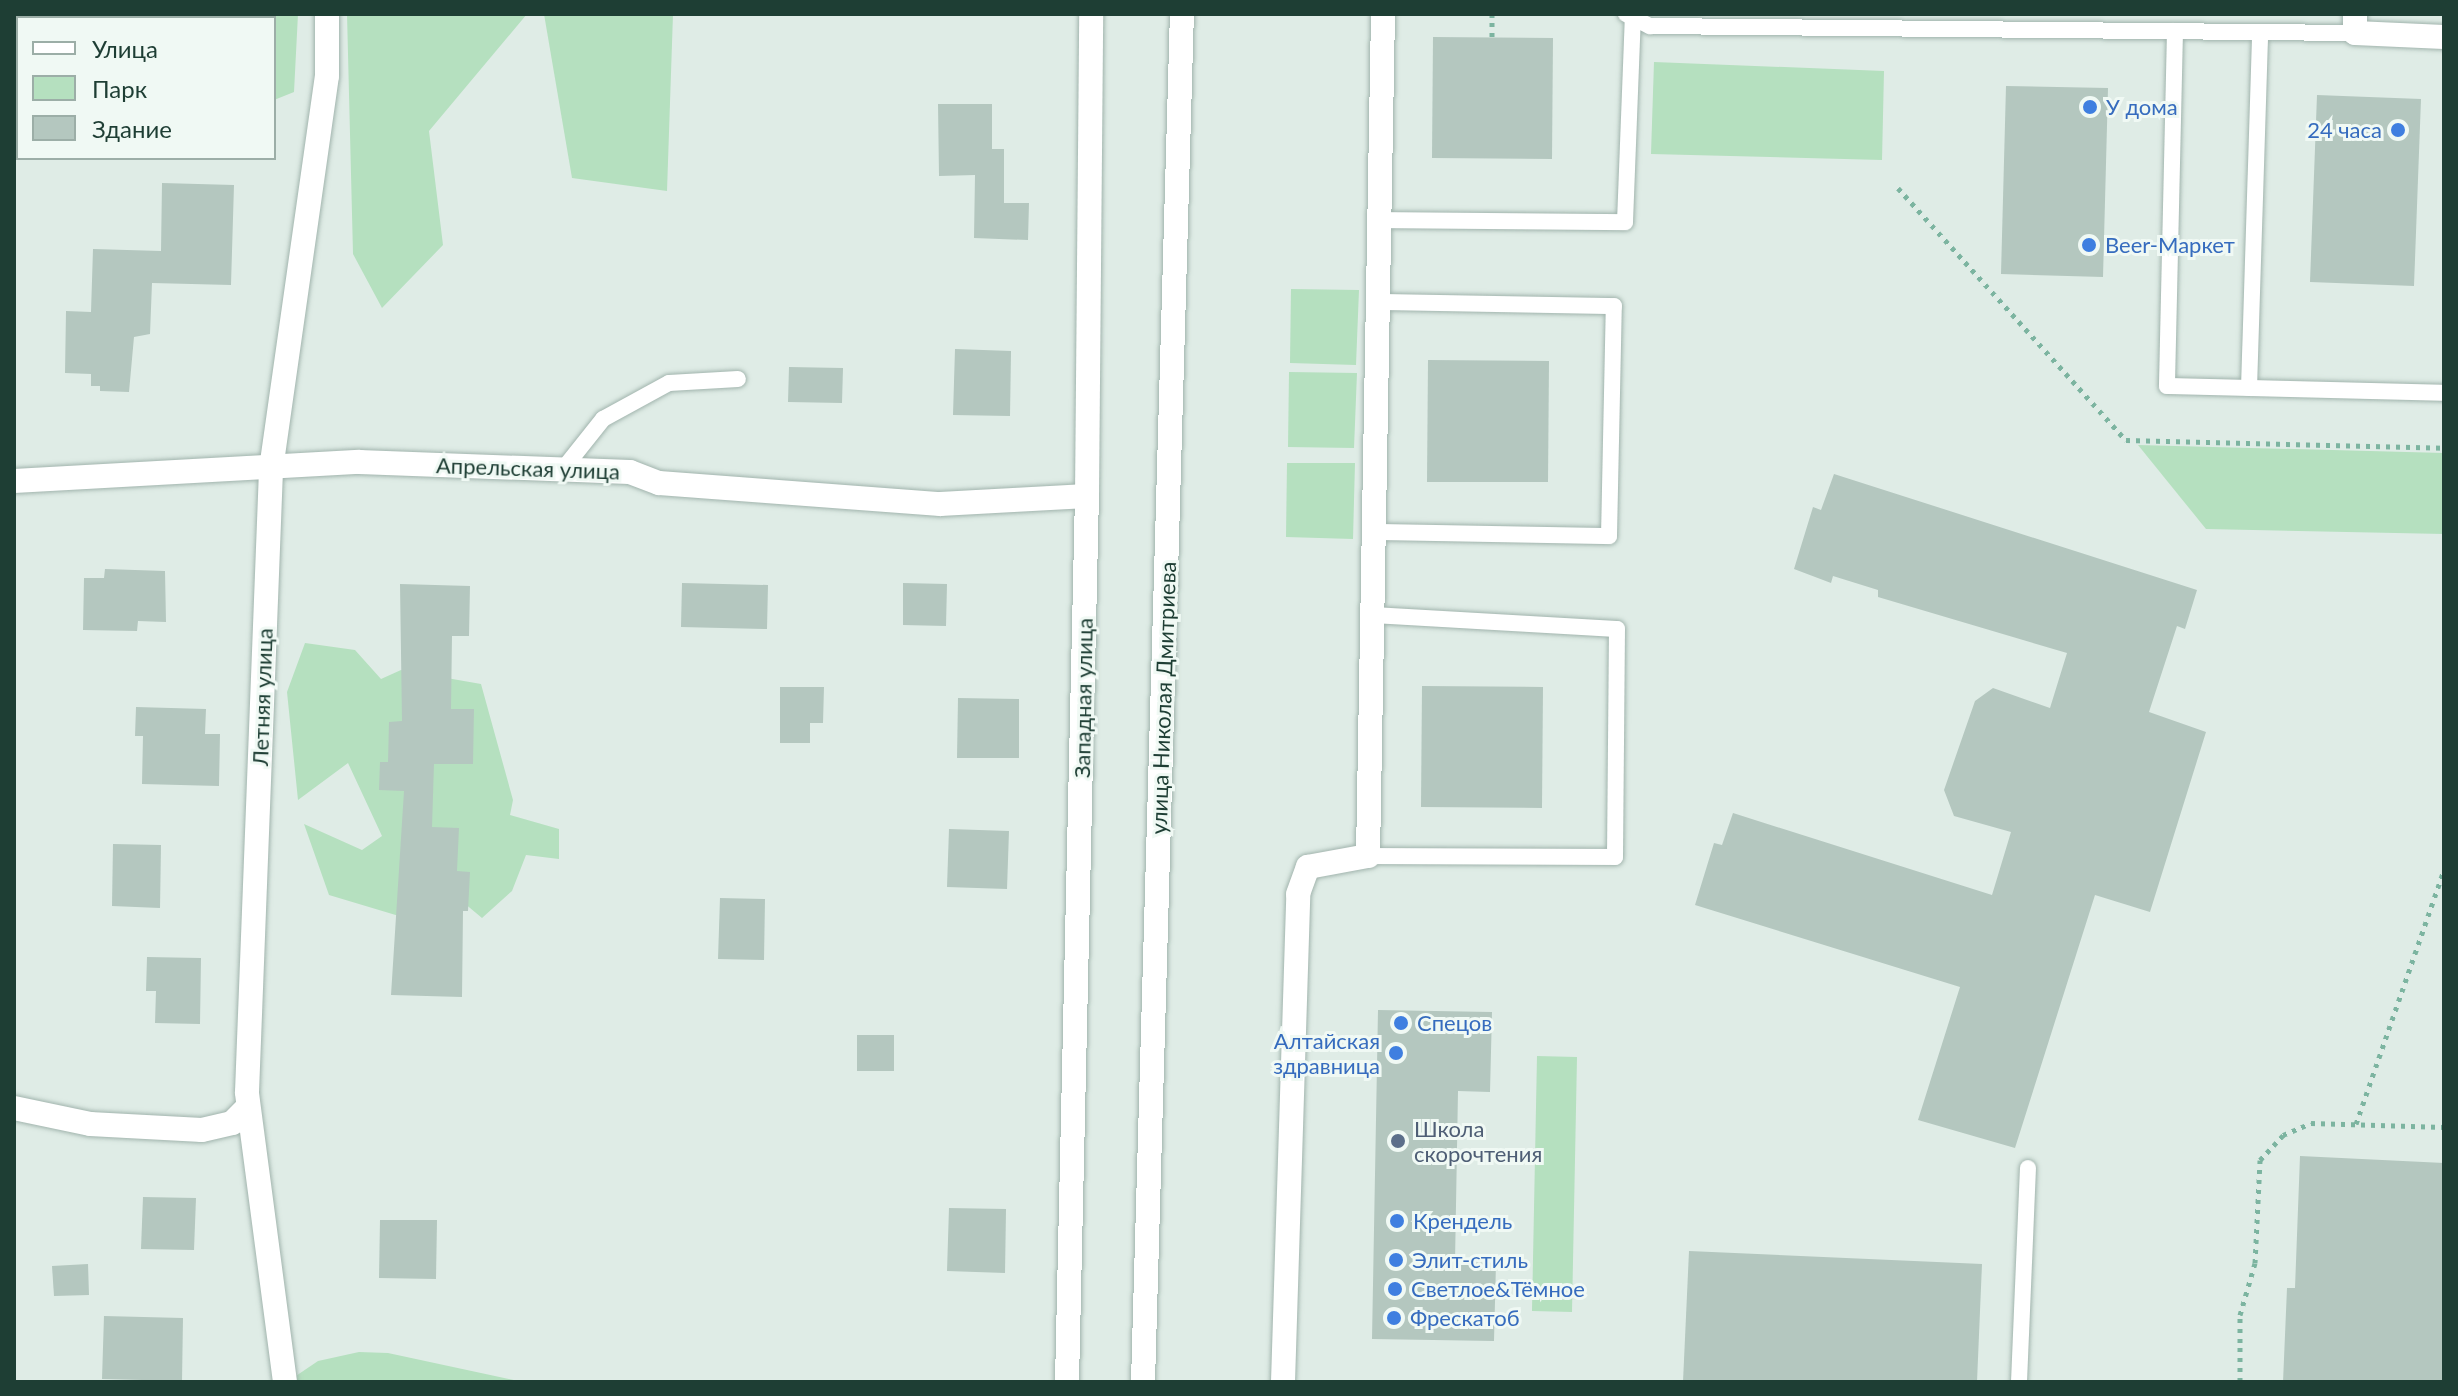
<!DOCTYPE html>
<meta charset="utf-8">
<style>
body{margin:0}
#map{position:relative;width:2458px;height:1396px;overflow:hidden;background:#dfece6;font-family:Lato,sans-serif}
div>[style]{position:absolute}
.green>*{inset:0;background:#b5e0bf}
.building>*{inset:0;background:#b4c7bf}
.path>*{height:5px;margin-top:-2.5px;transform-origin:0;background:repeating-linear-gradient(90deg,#7cb4a0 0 4px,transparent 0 10px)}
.roads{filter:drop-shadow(0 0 2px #a1b4ad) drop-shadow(0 0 2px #a1b4ad)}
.lane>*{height:16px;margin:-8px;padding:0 8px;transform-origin:8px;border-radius:8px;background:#fff}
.street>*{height:24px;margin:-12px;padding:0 12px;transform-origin:12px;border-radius:12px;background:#fff}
.secondary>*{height:24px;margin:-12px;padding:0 12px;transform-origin:12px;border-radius:12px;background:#fff}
.dots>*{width:22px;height:22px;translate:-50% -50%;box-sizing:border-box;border:4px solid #f0f9f4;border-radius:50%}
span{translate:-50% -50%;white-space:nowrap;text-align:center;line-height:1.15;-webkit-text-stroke:6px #f0f9f4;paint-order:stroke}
.shop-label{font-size:22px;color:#366cbe}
.left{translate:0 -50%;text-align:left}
.right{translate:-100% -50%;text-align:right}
.street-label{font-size:22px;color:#1e3e34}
.service-label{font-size:22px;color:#4e5e75}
.frame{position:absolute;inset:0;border:16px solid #1e3e34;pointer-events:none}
.legend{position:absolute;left:16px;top:16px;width:260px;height:144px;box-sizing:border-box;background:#f0f9f4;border:2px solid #9caea7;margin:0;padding:10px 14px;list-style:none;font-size:24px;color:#1e3e34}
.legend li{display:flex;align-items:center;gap:16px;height:40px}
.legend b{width:40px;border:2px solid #9caea7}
</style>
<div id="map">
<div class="green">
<div style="clip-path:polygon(14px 14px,298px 14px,294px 92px,274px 100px,274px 18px,18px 18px,18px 30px)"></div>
<div style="clip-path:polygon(347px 14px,527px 14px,429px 131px,443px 245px,382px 308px,353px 254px)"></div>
<div style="clip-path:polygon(544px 14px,673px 14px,667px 191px,572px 178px)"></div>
<div style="clip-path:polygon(1654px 62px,1884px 71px,1882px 160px,1651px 154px)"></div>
<div style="clip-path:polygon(1291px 289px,1359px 290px,1356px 365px,1290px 363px)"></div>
<div style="clip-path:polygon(1289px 372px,1357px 373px,1354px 448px,1288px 447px)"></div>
<div style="clip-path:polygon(2138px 445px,2444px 453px,2444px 534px,2206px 529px)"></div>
<div style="clip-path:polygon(1287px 463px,1355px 463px,1353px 539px,1286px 537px)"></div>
<div style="clip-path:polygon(305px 643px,355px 650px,381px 679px,401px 670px,481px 684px,513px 800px,510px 815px,559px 829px,559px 859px,526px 855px,512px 891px,482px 918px,439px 882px,399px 916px,329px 895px,304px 824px,362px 850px,382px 836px,348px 763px,298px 800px,287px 692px)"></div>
<div style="clip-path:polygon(1537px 1056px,1577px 1057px,1572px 1312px,1532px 1311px)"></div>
<div style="clip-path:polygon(359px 1352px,388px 1353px,523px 1382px,287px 1382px,318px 1361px)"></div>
</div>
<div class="building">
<div style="clip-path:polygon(1433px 37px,1553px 38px,1552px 159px,1432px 158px)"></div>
<div style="clip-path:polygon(2006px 86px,2108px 88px,2103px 277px,2001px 274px)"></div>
<div style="clip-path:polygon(2317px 95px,2421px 99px,2414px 286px,2310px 282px)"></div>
<div style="clip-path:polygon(938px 104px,992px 104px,992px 149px,1004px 149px,1004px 203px,1029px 203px,1028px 240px,974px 238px,975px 175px,939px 176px)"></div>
<div style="clip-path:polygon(162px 183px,234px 185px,231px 285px,152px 283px,150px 334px,134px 337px,129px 392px,100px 391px,100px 386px,91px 386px,91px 374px,65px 373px,66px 311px,91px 312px,93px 249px,161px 251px)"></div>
<div style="clip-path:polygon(955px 349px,1011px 351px,1010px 416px,953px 415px)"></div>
<div style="clip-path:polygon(1428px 360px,1549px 361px,1548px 482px,1427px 482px)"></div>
<div style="clip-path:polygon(789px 367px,843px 368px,842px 403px,788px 402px)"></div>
<div style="clip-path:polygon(1834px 474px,2197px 590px,2185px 629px,2177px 626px,2149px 712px,2206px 732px,2150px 912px,2095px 895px,2015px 1148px,1918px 1120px,1960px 987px,1695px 905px,1714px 843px,1722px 845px,1733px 813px,1992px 895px,2011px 832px,1954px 816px,1944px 790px,1975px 701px,1993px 688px,2050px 708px,2067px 653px,1878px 597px,1878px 590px,1833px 576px,1831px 583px,1794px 569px,1813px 507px,1821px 510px)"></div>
<div style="clip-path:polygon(105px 569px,165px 571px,166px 622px,138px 621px,137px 631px,83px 630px,84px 578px,104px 578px)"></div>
<div style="clip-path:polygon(682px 583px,768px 585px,767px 629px,681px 627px)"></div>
<div style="clip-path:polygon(903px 583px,947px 584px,946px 626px,903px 625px)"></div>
<div style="clip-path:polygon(400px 584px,470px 586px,469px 636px,452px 636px,451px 709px,474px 709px,473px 764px,434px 764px,432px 827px,459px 828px,457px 871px,470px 872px,468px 911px,463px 911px,462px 997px,391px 995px,404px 791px,379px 790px,380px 762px,388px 762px,389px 722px,402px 721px)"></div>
<div style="clip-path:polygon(1422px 686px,1543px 687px,1542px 808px,1421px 807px)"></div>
<div style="clip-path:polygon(780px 687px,824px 687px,823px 723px,810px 723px,810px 743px,780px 743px)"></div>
<div style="clip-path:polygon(958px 698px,1019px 699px,1019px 758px,957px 758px)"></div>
<div style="clip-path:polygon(136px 707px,206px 709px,205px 734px,220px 734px,219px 786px,142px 784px,143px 736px,135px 736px)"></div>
<div style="clip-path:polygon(949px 829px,1009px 831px,1007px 889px,947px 887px)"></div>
<div style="clip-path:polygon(113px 844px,161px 845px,160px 908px,112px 906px)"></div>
<div style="clip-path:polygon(720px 898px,765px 899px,764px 960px,718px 959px)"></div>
<div style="clip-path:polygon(147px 957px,201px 958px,200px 1024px,155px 1023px,156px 991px,146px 991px)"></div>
<div style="clip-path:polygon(1378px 1010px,1492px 1012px,1490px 1092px,1458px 1091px,1455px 1262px,1496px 1263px,1494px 1341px,1372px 1339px)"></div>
<div style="clip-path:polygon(857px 1035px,894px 1035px,894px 1071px,857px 1071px)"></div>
<div style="clip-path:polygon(2300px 1156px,2444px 1163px,2444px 1382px,2283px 1382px,2287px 1288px,2295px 1288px)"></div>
<div style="clip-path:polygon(143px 1197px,196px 1198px,194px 1250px,141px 1249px)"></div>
<div style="clip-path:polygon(949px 1208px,1006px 1209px,1005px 1273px,947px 1271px)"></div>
<div style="clip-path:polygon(380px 1220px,437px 1220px,436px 1279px,379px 1278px)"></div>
<div style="clip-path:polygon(1689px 1251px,1982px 1264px,1977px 1382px,1683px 1382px)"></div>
<div style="clip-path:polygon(88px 1264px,89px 1295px,54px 1296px,52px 1266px)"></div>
<div style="clip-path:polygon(104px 1316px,183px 1318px,182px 1381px,102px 1379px)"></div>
</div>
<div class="path">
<div style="left:1492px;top:37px;width:23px;rotate:-90deg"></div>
<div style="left:1898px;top:188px;width:340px;rotate:47.9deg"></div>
<div style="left:2126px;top:440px;width:318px;rotate:1.4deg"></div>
<div style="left:2356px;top:1124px;width:269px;rotate:-70.9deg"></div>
<div style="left:2240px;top:1382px;width:67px;rotate:-90deg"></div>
<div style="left:2240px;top:1315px;width:54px;rotate:-73.9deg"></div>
<div style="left:2255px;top:1263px;width:103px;rotate:-87.2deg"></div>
<div style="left:2260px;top:1160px;width:34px;rotate:-47deg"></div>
<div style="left:2283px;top:1135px;width:30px;rotate:-23deg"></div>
<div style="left:2311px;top:1123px;width:133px;rotate:1.7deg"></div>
</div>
<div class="roads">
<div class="lane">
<div style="left:1626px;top:14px;width:27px;rotate:27deg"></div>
<div style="left:1650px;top:26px;width:705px;rotate:0.57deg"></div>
<div style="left:2175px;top:31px;width:355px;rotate:91.3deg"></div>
<div style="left:2167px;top:386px;width:277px;rotate:1.4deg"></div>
<div style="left:1379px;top:220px;width:246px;rotate:0.5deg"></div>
<div style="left:1625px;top:222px;width:204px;rotate:-87.8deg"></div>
<div style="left:2249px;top:388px;width:355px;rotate:-88.2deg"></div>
<div style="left:564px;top:468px;width:63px;rotate:-51.5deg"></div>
<div style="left:603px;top:419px;width:75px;rotate:-28.6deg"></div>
<div style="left:669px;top:383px;width:69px;rotate:-3.3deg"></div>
<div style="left:1374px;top:532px;width:235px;rotate:1deg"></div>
<div style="left:1609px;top:536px;width:230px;rotate:-88.8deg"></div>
<div style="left:1614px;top:306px;width:237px;rotate:-179deg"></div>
<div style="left:1368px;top:856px;width:247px;rotate:0.2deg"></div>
<div style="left:1615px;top:857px;width:228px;rotate:-89.5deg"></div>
<div style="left:1617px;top:629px;width:245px;rotate:-176.7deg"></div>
<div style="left:2019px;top:1382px;width:214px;rotate:-87.6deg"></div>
</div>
<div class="street">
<div style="left:2355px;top:14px;width:19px;rotate:90deg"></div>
<div style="left:2355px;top:33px;width:89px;rotate:2.6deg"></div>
<div style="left:14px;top:481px;width:346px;rotate:-3.2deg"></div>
<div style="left:359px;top:462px;width:271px;rotate:2.1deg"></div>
<div style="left:630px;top:472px;width:31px;rotate:21deg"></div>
<div style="left:659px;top:483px;width:282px;rotate:4.3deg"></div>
<div style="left:940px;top:504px;width:147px;rotate:-3.1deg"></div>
<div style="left:14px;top:1108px;width:78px;rotate:11.9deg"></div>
<div style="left:90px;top:1124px;width:112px;rotate:3.1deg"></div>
<div style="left:202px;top:1130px;width:31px;rotate:-13deg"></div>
<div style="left:232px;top:1123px;width:20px;rotate:-45deg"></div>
<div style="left:285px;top:1382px;width:292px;rotate:-97.5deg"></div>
<div style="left:247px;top:1092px;width:623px;rotate:-87.79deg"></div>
<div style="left:271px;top:469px;width:397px;rotate:-81.9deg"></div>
<div style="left:327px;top:76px;width:62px;rotate:-90deg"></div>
<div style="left:1067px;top:1382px;width:886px;rotate:-88.71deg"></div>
<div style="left:1087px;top:496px;width:482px;rotate:-89.5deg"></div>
<div style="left:1283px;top:1382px;width:488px;rotate:-88.2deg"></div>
<div style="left:1298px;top:894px;width:29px;rotate:-70deg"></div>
<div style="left:1308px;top:867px;width:61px;rotate:-10.4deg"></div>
<div style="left:1368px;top:856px;width:842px;rotate:-88.98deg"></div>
</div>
<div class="secondary">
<div style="left:1143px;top:1382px;width:1369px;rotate:-88.37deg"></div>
</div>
</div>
<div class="dots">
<div style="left:2090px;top:107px;background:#3f7fe0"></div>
<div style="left:2398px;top:130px;background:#3f7fe0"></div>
<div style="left:2089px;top:245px;background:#3f7fe0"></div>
<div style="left:1401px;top:1023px;background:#3f7fe0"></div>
<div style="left:1396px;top:1053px;background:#3f7fe0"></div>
<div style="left:1398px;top:1141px;background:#5c6f8a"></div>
<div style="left:1397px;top:1221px;background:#3f7fe0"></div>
<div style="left:1396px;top:1260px;background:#3f7fe0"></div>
<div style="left:1395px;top:1289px;background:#3f7fe0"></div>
<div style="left:1394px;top:1318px;background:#3f7fe0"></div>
</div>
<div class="shop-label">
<span class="left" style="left:2106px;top:107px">У дома</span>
<span class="right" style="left:2382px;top:130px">24 часа</span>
<span class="left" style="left:2105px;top:245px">Beer-Маркет</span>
<span class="left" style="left:1417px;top:1023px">Спецов</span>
<span class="right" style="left:1380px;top:1053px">Алтайская<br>здравница</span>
<span class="left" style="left:1413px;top:1221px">Крендель</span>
<span class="left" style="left:1412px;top:1260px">Элит-стиль</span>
<span class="left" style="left:1411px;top:1289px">Светлое&amp;Тёмное</span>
<span class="left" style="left:1410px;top:1318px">Фрескатоб</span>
</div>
<div class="street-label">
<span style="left:528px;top:468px;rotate:2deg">Апрельская улица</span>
<span style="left:262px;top:697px;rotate:-88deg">Летняя улица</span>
<span style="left:1083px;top:698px;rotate:-89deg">Западная улица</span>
<span style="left:1163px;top:698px;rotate:-88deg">улица Николая Дмитриева</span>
</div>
<div class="service-label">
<span class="left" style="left:1414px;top:1141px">Школа<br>скорочтения</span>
</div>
<div class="frame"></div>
<ul class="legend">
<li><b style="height:10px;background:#fff"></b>Улица</li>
<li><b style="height:22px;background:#b5e0bf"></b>Парк</li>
<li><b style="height:22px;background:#b4c7bf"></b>Здание</li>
</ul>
</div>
